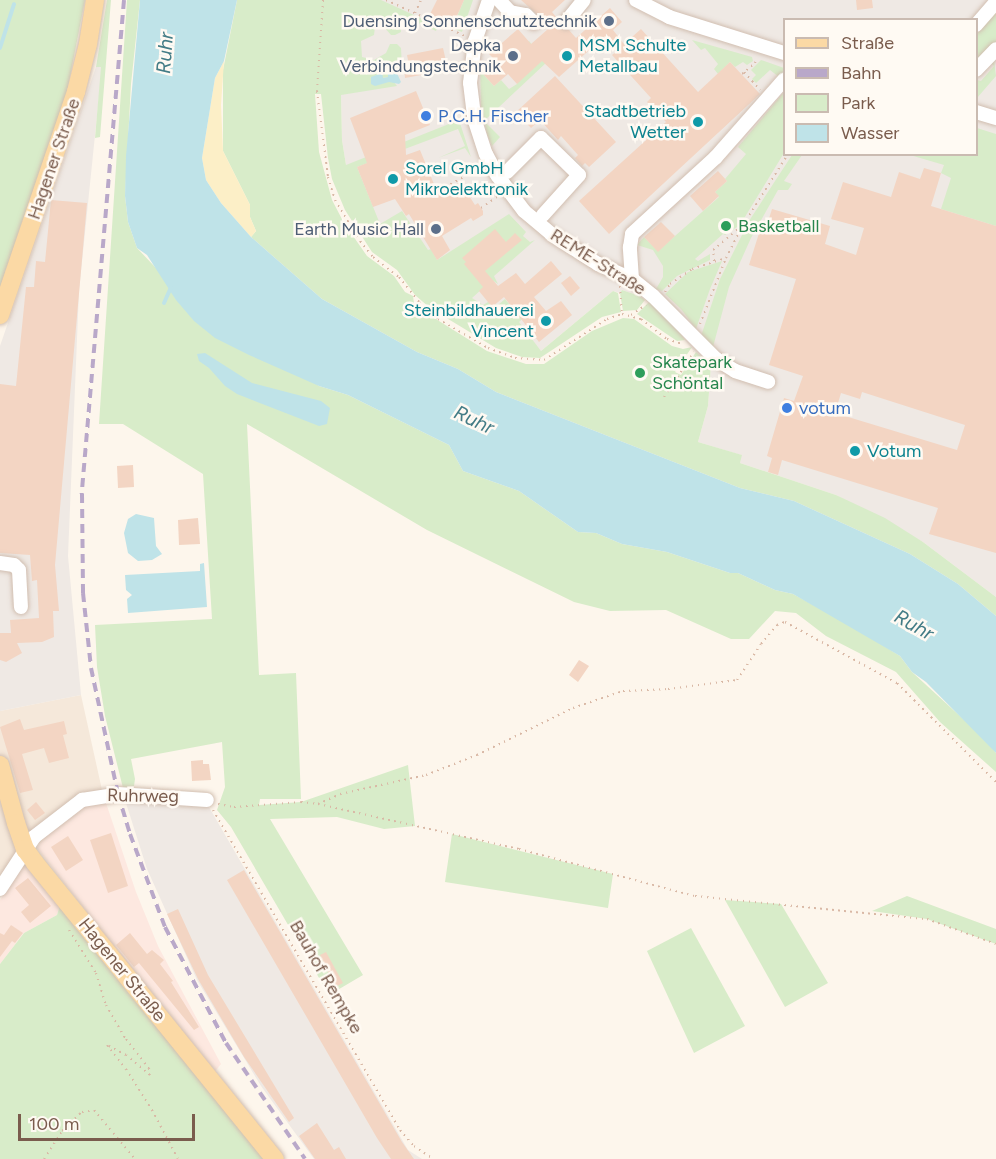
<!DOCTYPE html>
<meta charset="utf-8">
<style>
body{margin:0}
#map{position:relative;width:996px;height:1159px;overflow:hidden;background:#fdf6ec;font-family:Figtree,sans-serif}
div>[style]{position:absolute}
.residential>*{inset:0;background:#f5e8da}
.commercial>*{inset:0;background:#fde8e0}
.industrial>*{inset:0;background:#efe9e4}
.green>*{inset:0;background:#d8ecc9}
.sand>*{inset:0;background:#fcefc7}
.water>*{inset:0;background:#bfe3e8}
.stream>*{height:4px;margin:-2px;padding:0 2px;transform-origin:2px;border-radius:2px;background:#bfe3e8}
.building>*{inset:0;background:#f3d5c3}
.path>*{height:2px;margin-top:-1px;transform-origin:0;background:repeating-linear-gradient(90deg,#d9b8a5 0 1.5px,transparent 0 6px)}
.roads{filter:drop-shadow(0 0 2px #d1beb0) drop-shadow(0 0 2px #d1beb0)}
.minor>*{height:14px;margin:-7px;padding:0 7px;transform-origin:7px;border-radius:7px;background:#fff}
.major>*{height:18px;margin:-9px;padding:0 9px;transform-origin:9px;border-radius:9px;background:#fbd9a5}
.rail>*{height:4px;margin-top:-2px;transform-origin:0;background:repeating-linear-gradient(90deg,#b9a8c9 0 9px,transparent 0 15px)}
.dots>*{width:16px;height:16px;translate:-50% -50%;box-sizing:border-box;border:3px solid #fffaf3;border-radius:50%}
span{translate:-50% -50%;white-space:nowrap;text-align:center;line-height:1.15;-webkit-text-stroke:5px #fffaf3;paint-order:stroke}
.service-label{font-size:18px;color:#4e5e75}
.right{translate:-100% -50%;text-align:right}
.culture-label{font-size:18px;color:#0d838f}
.left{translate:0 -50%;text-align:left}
.shop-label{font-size:18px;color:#366cbe}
.street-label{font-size:18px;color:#7a5c4d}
.leisure-label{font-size:18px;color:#27864d}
.water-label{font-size:20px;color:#437c86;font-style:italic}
.legend{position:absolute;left:783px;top:18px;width:195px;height:138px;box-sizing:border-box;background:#fffaf3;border:2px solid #cabbb1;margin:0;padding:8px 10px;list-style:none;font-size:18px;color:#7a5c4d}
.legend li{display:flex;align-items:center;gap:12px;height:30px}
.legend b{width:30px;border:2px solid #cabbb1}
.scale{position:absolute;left:18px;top:1114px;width:177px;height:27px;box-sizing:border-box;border:3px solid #7a5c4d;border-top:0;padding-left:8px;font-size:18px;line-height:21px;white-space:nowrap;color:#7a5c4d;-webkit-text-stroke:4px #fffaf3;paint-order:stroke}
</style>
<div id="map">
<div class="residential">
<div style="clip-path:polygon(81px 695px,102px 790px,81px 796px,29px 832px,0 878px,0 711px)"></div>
</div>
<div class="commercial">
<div style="clip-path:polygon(105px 800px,136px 892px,158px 946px,221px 1064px,213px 1074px,37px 848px,42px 838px,81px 806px)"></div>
<div style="clip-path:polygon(24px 862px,61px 902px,57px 915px,24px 933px,0 964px,0 900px)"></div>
</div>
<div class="industrial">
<div style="clip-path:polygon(evenodd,347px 0,996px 0,996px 597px,923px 542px,836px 495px,740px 463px,741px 455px,698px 442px,708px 406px,711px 365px,692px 349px,662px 311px,640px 296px,622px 290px,620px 293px,613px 291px,541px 351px,393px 252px,346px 165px,342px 140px,341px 95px,347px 0,784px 20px,976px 20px,976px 154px,784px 154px,784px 20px)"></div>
<div style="clip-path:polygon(96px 67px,102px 67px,79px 291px,68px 556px,81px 695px,0 711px,0 346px)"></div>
<div style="clip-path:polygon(125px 800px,206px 802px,408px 1150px,422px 1159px,314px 1159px,261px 1086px,197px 980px,147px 869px)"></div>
</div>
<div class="green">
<div style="clip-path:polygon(0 0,85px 0,67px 92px,0 300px)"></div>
<div style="clip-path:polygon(107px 0,111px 0,100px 137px,95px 138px,101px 67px,96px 67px)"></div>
<div style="clip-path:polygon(127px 0,140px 0,131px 84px,125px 196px,128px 222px,137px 248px,155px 267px,319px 386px,348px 395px,449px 445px,463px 471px,519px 491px,578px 532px,596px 533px,622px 544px,667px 552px,730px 573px,738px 573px,775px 590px,793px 594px,850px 625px,900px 656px,912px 672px,986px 740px,996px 753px,996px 772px,940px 722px,896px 672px,826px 636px,796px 613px,775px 611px,749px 639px,731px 639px,666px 610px,610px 611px,574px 602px,427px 530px,247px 424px,259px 675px,296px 673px,301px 799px,260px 799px,259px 805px,301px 802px,408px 765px,415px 826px,384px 829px,337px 817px,270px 819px,363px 975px,329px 995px,231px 827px,217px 810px,225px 787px,222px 742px,131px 759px,135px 779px,134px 786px,123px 788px,105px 716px,97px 667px,95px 625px,212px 619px,203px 474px,123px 424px,99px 424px)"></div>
<div style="clip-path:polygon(237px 0,381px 0,438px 26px,436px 31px,405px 17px,400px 19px,401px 32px,395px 35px,391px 35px,383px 26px,375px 27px,374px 35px,361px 41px,362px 57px,374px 60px,386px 53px,390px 44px,397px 44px,401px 48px,402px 67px,390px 71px,389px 77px,382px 78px,382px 73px,370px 78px,394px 82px,397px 86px,341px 95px,342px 140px,346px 165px,459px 120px,471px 157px,465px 148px,438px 158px,465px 146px,458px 129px,357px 167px,380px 224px,402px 211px,428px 250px,431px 249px,437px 260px,509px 214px,526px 232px,523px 236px,530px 242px,535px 240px,494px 276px,498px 284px,492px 280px,472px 298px,483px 305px,488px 302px,498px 305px,505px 299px,514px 310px,521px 305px,530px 312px,519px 322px,541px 351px,613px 291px,618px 293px,621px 312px,602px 317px,540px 358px,522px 357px,496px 348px,430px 308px,415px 295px,397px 270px,372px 252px,345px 210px,332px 179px,328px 158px,321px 94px,315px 94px,319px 152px,332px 200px,344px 223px,367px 256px,394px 276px,405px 292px,413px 296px,414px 303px,423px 311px,487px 351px,526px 364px,544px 364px,592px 331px,623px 318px,634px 319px,672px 346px,683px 349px,692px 347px,675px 372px,681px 375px,696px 352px,711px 365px,708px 406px,698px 442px,742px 455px,740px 463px,836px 495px,885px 518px,923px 542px,996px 597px,996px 616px,958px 584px,910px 554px,794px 501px,740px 488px,496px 392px,458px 369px,417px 352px,322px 299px,251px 237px,256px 231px,250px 217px,250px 205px,223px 151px,223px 70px)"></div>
<div style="clip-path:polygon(464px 0,473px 0,462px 32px,452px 28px)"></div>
<div style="clip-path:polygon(996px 11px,996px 42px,977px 60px,977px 34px)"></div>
<div style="clip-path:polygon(692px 40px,752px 57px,753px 61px,747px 65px,743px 62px,735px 67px,730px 62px,718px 74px,714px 69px,718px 64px,705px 48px,701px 50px)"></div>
<div style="clip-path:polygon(529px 41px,547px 62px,484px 121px,500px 137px,492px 146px,487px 134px,481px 107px,480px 65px,484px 68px,484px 75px,494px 86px,501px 80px,509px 89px,517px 84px,525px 45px)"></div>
<div style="clip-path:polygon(761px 60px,784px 68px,784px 72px,779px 77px,770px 70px,756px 83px,752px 79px,756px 75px,751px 70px)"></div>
<div style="clip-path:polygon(994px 60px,996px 76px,977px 98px,977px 80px,981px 81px,994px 66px,991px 63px)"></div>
<div style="clip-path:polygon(784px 92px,784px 153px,740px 225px,725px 235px,723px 234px,695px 259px,698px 261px,710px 254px,710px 260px,677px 276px,662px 291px,656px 289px,663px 277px,663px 266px,653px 250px,637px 245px,644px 237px,658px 251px,719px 197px,715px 192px,727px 181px,725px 179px,746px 154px,738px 147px)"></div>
<div style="clip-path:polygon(977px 128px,996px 134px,996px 226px,941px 209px,951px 178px,941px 173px,944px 165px,910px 155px,976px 154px)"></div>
<div style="clip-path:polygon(792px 155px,802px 155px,784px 181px,792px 184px,788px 190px,778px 190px,751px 238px,729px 287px,713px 347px,701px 336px,720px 279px,749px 221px)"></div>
<div style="clip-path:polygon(722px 261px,710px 289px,696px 329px,681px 309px,665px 294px,688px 272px)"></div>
<div style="clip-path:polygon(622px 290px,640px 296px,645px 300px,637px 310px,623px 311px,620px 293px)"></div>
<div style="clip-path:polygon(649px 302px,671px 320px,685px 340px,677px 341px,637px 314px)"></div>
<div style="clip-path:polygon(452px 834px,613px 874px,608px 908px,445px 882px)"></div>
<div style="clip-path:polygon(907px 896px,996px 929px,996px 944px,927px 919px,872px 911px)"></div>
<div style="clip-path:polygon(725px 900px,781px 904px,828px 983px,785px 1007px)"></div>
<div style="clip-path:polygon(61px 902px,269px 1159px,0 1159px,0 964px,24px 933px,57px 915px)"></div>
<div style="clip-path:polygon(691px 928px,745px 1026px,694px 1053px,647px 951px)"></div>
</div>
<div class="sand">
<div style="clip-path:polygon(224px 61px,221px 105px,223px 151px,250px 205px,250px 217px,256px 231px,251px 237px,221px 203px,206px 180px,202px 158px,215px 78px)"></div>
</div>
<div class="water">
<div style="clip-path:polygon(140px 0,237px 0,224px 61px,215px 78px,202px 158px,206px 180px,221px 203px,251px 237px,322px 299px,417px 352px,458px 369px,496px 392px,740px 488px,794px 501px,910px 554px,958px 584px,996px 616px,996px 753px,926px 682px,912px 672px,900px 656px,793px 594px,775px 590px,738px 573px,730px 573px,667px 552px,622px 544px,596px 533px,578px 532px,519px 491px,463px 471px,449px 445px,348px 395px,319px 386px,249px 355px,215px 338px,194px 321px,176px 300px,147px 255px,137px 248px,128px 222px,125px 196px,126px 156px)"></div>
<div style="clip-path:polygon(395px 69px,401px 82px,399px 84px,389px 82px,375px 86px,371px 84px,371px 77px,382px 73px,383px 78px,388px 77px,388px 73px)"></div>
<div style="clip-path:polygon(205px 353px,252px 383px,321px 401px,330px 408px,327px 424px,319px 426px,237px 394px,225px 386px,209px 368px,199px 361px,197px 354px)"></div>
<div style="clip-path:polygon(136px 514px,154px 518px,156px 546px,162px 554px,152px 560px,138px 561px,128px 553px,124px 533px,128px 519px)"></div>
<div style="clip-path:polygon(204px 563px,207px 607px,128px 613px,127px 599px,132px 595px,126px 590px,125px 575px,200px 571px,200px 564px)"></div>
</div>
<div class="stream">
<div style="left:0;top:48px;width:46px;rotate:-72.3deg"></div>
<div style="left:164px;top:303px;width:17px;rotate:-66deg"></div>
</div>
<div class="building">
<div style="clip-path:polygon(437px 0,464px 0,453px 25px,430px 14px)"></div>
<div style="clip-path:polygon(521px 0,565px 0,552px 12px,558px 19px,560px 29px,569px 30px,576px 38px,610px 8px,622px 22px,613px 30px,624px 44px,641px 29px,698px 92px,730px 62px,760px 94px,609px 234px,579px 201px,666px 122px,647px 102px,651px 98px,612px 55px,617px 51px,604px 37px,559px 77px,542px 61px,517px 84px,508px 74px,494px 86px,484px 75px,484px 65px,493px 58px,489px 54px,518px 29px,531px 44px,548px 29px,540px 17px)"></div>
<div style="clip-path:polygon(856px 0,872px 0,873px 8px,857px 10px)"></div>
<div style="clip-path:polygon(443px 48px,448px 70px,405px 78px,404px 67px,409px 65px,407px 55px)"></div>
<div style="clip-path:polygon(555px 76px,616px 142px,589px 167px,585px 163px,582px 166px,575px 158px,578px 155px,561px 136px,558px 140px,540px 120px,531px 128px,516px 112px)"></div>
<div style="clip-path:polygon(416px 91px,430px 125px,405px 135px,406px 155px,420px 150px,436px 189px,439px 188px,442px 193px,460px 182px,475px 205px,478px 203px,483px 211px,483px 215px,473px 221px,471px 218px,442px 236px,450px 250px,437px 260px,409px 214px,406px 216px,395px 199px,373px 207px,357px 167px,367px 163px,350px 118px)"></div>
<div style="clip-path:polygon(evenodd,924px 168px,941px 173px,931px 206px,996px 226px,996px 553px,929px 534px,938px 508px,782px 460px,778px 475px,768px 472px,772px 458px,767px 456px,784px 398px,794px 401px,803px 376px,769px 365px,796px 279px,749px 265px,760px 230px,765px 231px,772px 209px,830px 226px,825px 244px,856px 255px,864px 228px,831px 219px,843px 182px,891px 197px,899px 172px,920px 179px,924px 168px,862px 392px,965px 425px,957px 450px,835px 413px,841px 393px,860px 399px,862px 392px)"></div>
<div style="clip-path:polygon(718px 171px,727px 181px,715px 192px,719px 196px,703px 211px,690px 196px)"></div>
<div style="clip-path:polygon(51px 200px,87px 203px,55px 565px,59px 611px,53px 611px,54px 637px,42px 642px,17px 643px,22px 653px,6px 662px,0 660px,0 633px,11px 633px,10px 620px,39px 618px,37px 580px,32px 581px,30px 555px,0 553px,0 384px,16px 386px,26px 287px,34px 287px,36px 261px,45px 262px)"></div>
<div style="clip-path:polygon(661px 222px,675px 236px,658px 252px,644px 237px)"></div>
<div style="clip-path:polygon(495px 229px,506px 242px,515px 233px,522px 240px,485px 271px,498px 286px,516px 273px,525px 284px,551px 261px,562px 274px,534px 297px,546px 311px,561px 301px,572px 315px,539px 342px,504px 297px,492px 307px,479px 291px,483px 287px,464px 264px,466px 262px,462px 258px)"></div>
<div style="clip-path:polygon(570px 276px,580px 288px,571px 296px,561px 283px)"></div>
<div style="clip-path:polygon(133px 465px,134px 487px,118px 488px,117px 466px)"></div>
<div style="clip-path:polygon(198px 518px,200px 544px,179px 545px,178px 520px)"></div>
<div style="clip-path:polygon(579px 660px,589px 666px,578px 682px,569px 675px)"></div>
<div style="clip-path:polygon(20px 719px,24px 730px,64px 721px,67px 734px,63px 735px,69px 758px,49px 763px,44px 748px,22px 754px,33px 790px,20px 793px,0 727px)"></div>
<div style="clip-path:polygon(203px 760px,203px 764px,209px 764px,211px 780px,192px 781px,191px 761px)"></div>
<div style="clip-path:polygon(36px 802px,45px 813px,35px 820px,27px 810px)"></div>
<div style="clip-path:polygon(111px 833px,128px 886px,108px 893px,90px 840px)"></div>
<div style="clip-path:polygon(68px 836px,83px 860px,66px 871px,51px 847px)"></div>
<div style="clip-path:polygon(244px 870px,402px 1142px,414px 1159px,391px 1159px,377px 1138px,227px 880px)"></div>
<div style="clip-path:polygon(28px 878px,51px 906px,30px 923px,21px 912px,29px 905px,15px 888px)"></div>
<div style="clip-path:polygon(178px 909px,208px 975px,294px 1118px,289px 1122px,244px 1057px,198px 979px,167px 914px)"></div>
<div style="clip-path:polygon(11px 925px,23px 933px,15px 943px,12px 941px,0 957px,0 933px,4px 935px)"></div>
<div style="clip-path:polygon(130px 933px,147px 954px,152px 950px,164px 960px,160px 964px,173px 981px,171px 982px,199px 1027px,194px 1030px,139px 963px,134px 967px,116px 945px)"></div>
<div style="clip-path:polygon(326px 952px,343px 983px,335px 987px,320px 955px)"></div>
<div style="clip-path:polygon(317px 1123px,334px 1150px,339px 1147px,346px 1159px,315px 1159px,299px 1136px)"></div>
</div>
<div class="path">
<div style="left:323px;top:0;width:91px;rotate:93.8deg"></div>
<div style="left:317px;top:91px;width:87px;rotate:82.7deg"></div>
<div style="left:328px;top:177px;width:24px;rotate:73deg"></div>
<div style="left:335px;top:200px;width:48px;rotate:58.6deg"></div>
<div style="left:360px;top:241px;width:21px;rotate:51deg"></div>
<div style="left:373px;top:257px;width:33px;rotate:38deg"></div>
<div style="left:399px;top:277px;width:32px;rotate:51deg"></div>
<div style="left:419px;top:302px;width:25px;rotate:42deg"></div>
<div style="left:438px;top:319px;width:58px;rotate:30.1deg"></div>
<div style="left:488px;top:348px;width:29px;rotate:20deg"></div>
<div style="left:515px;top:358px;width:29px;rotate:4deg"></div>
<div style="left:544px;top:360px;width:75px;rotate:-33.1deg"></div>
<div style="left:607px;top:319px;width:16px;rotate:-18deg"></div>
<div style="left:622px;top:314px;width:20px;rotate:15deg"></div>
<div style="left:641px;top:319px;width:33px;rotate:38deg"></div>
<div style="left:667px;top:339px;width:16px;rotate:18deg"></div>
<div style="left:386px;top:0;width:87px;rotate:24.5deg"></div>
<div style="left:415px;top:13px;width:14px;rotate:-65deg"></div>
<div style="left:744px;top:72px;width:24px;rotate:48deg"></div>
<div style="left:742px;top:74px;width:17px;rotate:-40deg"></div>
<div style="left:755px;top:63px;width:5px;rotate:-68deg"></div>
<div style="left:440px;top:190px;width:43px;rotate:-28.9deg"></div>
<div style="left:481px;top:208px;width:21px;rotate:-35deg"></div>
<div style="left:714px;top:261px;width:11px;rotate:-95deg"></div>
<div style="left:713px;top:250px;width:35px;rotate:-40deg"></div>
<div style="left:620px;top:286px;width:28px;rotate:86deg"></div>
<div style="left:665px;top:292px;width:9px;rotate:-58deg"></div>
<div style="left:670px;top:284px;width:27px;rotate:-34deg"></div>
<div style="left:692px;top:269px;width:36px;rotate:-18deg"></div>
<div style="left:631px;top:315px;width:18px;rotate:-34deg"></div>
<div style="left:700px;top:324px;width:71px;rotate:-68.5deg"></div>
<div style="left:726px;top:258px;width:37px;rotate:-63deg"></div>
<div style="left:743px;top:225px;width:84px;rotate:-57.6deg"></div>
<div style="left:664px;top:397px;width:54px;rotate:-56.3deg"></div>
<div style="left:218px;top:804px;width:16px;rotate:11deg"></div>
<div style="left:234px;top:807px;width:67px;rotate:-4.3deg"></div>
<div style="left:301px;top:802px;width:17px;rotate:7deg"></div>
<div style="left:318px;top:804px;width:206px;rotate:12.6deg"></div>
<div style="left:519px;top:849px;width:182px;rotate:15deg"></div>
<div style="left:695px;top:896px;width:233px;rotate:5.7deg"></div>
<div style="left:927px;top:919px;width:73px;rotate:19.9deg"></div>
<div style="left:318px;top:804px;width:24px;rotate:-24deg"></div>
<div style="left:340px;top:794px;width:88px;rotate:-12.5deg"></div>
<div style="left:426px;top:775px;width:55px;rotate:-21.4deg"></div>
<div style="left:477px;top:755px;width:107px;rotate:-26.1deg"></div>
<div style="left:573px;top:708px;width:53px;rotate:-18.8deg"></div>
<div style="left:623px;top:691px;width:45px;rotate:-2.5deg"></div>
<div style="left:668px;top:689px;width:70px;rotate:-7.4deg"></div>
<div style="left:737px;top:680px;width:43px;rotate:-56.3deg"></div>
<div style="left:761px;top:644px;width:25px;rotate:-50deg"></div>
<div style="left:777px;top:625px;width:9px;rotate:-21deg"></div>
<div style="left:785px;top:622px;width:128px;rotate:28.6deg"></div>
<div style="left:897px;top:683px;width:140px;rotate:45deg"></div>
<div style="left:213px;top:810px;width:371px;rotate:59.7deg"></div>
<div style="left:400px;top:1130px;width:21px;rotate:49deg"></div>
<div style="left:414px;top:1146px;width:23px;rotate:34deg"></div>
<div style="left:69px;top:930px;width:51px;rotate:57.9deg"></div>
<div style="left:96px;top:973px;width:34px;rotate:73deg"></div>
<div style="left:106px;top:1005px;width:39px;rotate:60deg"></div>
<div style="left:126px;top:1039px;width:37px;rotate:52deg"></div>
<div style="left:149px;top:1068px;width:7px;rotate:82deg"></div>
<div style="left:150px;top:1075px;width:31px;rotate:-140deg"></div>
<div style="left:126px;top:1055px;width:21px;rotate:-152deg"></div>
<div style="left:107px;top:1045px;width:31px;rotate:52deg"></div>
<div style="left:126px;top:1069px;width:49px;rotate:57.6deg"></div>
<div style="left:152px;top:1110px;width:55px;rotate:62deg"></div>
<div style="left:44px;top:1159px;width:33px;rotate:-57deg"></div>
<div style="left:62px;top:1131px;width:28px;rotate:-44deg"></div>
<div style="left:82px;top:1112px;width:12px;rotate:-9deg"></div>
<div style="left:94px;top:1110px;width:64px;rotate:50.1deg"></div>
</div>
<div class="roads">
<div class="minor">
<div style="left:489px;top:0;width:43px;rotate:108.9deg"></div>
<div style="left:475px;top:41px;width:42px;rotate:96.8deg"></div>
<div style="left:470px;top:83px;width:35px;rotate:83deg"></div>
<div style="left:474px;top:118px;width:38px;rotate:72deg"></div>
<div style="left:486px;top:154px;width:24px;rotate:62deg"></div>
<div style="left:497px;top:175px;width:45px;rotate:53.1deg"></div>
<div style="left:524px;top:211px;width:35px;rotate:40deg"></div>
<div style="left:551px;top:234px;width:56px;rotate:32.6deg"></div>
<div style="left:598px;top:264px;width:37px;rotate:24deg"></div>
<div style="left:632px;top:279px;width:27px;rotate:39deg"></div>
<div style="left:653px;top:296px;width:89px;rotate:45deg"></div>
<div style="left:716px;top:359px;width:22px;rotate:32deg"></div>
<div style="left:735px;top:371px;width:35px;rotate:18deg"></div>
<div style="left:499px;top:0;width:16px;rotate:47deg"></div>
<div style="left:510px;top:12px;width:16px;rotate:11deg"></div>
<div style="left:526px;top:15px;width:11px;rotate:45deg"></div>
<div style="left:636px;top:0;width:37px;rotate:27deg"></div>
<div style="left:669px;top:17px;width:121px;rotate:17.4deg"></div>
<div style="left:566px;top:22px;width:28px;rotate:-51deg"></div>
<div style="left:976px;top:25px;width:30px;rotate:-49deg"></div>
<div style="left:976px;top:70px;width:29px;rotate:-46deg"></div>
<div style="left:976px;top:112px;width:21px;rotate:17deg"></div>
<div style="left:507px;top:172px;width:48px;rotate:-45deg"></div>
<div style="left:541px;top:138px;width:53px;rotate:44.2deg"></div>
<div style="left:579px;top:175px;width:54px;rotate:132deg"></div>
<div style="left:632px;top:279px;width:32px;rotate:-94deg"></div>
<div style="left:630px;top:247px;width:13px;rotate:-81deg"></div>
<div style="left:632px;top:234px;width:114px;rotate:-42.5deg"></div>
<div style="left:716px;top:157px;width:103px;rotate:-48.6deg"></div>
<div style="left:0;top:563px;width:14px;rotate:8deg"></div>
<div style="left:14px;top:565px;width:7px;rotate:45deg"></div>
<div style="left:19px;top:570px;width:37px;rotate:87deg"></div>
<div style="left:0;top:889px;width:62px;rotate:-56.8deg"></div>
<div style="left:34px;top:837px;width:61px;rotate:-37.6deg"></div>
<div style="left:82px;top:800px;width:36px;rotate:-9deg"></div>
<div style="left:118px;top:794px;width:89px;rotate:3.9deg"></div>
</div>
<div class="major">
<div style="left:0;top:315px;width:236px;rotate:-71.2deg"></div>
<div style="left:76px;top:92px;width:49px;rotate:-76deg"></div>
<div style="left:88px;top:44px;width:45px;rotate:-81deg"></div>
<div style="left:0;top:765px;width:60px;rotate:74.6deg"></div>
<div style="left:16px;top:823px;width:28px;rotate:71deg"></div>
<div style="left:25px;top:849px;width:17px;rotate:54deg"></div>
<div style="left:35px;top:863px;width:381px;rotate:51deg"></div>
</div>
</div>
<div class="rail">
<div style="left:124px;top:0;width:496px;rotate:94.9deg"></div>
<div style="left:82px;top:494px;width:99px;rotate:89.4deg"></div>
<div style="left:83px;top:593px;width:75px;rotate:83.9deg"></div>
<div style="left:91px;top:668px;width:129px;rotate:77.9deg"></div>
<div style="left:118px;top:794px;width:42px;rotate:73.3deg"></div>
<div style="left:130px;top:834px;width:99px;rotate:69.4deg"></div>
<div style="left:165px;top:927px;width:131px;rotate:62.3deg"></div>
<div style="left:226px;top:1043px;width:140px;rotate:55.7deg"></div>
</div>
<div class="dots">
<div style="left:609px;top:21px;background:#5c6f8a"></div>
<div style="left:513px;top:56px;background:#5c6f8a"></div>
<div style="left:567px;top:56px;background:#0f9aa8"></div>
<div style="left:426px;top:116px;background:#3f7fe0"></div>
<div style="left:698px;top:122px;background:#0f9aa8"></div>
<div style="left:393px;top:179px;background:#0f9aa8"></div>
<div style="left:726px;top:226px;background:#2e9e5b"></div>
<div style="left:436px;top:229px;background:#5c6f8a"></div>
<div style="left:546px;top:321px;background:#0f9aa8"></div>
<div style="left:640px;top:373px;background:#2e9e5b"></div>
<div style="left:787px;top:408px;background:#3f7fe0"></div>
<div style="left:855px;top:451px;background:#0f9aa8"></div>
</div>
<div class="service-label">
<span class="right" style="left:597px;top:21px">Duensing Sonnenschutztechnik</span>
<span class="right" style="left:501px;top:56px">Depka<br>Verbindungstechnik</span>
<span class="right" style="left:424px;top:229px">Earth Music Hall</span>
</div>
<div class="culture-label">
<span class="left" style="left:579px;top:56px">MSM Schulte<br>Metallbau</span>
<span class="right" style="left:686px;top:122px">Stadtbetrieb<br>Wetter</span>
<span class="left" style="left:405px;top:179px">Sorel GmbH<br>Mikroelektronik</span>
<span class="right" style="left:534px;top:321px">Steinbildhauerei<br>Vincent</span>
<span class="left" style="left:867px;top:451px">Votum</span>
</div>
<div class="shop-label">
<span class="left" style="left:438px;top:116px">P.C.H. Fischer</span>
<span class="left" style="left:799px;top:408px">votum</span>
</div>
<div class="street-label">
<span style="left:54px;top:159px;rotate:-71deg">Hagener Straße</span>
<span style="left:598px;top:262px;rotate:32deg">REME-Straße</span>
<span style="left:143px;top:796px;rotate:1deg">Ruhrweg</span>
<span style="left:122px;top:970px;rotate:51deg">Hagener Straße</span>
<span style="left:326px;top:977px;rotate:60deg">Bauhof Rempke</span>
</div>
<div class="leisure-label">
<span class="left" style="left:738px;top:226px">Basketball</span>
<span class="left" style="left:652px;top:373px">Skatepark<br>Schöntal</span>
</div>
<div class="water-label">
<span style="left:165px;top:53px;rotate:-86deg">Ruhr</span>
<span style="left:474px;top:420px;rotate:25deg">Ruhr</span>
<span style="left:914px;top:625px;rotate:29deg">Ruhr</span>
</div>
<ul class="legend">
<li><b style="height:8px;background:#fbd9a5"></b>Straße</li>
<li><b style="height:8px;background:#b9a8c9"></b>Bahn</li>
<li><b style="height:16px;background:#d8ecc9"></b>Park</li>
<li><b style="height:16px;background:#bfe3e8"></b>Wasser</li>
</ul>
<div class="scale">100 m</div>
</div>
